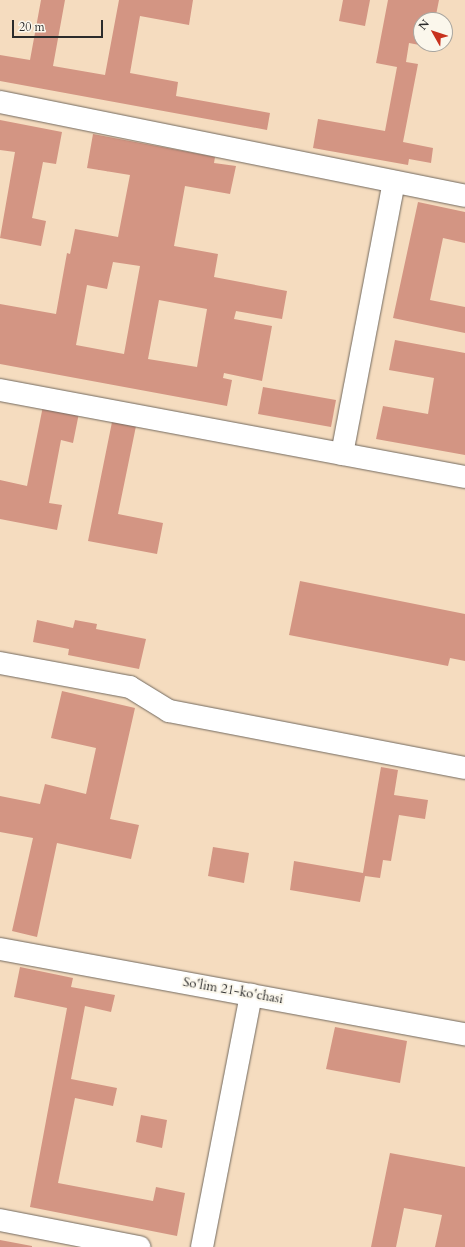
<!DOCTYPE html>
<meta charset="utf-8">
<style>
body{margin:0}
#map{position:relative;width:465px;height:1247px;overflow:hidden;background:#f5dcbf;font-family:Cardo,serif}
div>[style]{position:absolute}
.building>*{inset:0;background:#d39583}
.roads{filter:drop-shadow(0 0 1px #72695f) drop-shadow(0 0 1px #72695f)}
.minor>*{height:22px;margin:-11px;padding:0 11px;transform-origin:11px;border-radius:11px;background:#fff}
span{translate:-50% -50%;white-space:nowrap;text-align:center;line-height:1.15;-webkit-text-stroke:4px #fbf7ec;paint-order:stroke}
.street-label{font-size:13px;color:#2b2b2b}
.north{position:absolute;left:413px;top:12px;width:40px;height:40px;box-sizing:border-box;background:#fbf7ec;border:1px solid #a8a59f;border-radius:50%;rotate:309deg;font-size:11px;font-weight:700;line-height:16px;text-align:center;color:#2b2b2b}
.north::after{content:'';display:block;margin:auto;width:14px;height:18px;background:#c8321e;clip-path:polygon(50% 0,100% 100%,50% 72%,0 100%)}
.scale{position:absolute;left:12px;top:20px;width:91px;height:18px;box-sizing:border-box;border:2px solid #2b2b2b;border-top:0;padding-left:5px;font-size:12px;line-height:14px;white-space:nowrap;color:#2b2b2b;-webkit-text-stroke:3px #fbf7ec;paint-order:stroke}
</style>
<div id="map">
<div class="building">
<div style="clip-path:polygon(41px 0,65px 0,53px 66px,105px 75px,119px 0,193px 0,189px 25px,140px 16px,130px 73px,178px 82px,176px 96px,270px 113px,267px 130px,0 81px,0 55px,30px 60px)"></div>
<div style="clip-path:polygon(343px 0,370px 0,365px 26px,339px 21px)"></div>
<div style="clip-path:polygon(388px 0,439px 0,435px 20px,421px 20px,421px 44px,430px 44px,430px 47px,409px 43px,406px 62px,418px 64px,403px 142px,433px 148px,431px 163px,409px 159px,408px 165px,313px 148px,318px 119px,385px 131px,397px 67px,376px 63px)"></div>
<div style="clip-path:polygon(0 120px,62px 132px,56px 164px,43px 162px,32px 218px,46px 221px,41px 246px,0 238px,15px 152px,0 150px)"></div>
<div style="clip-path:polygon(evenodd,93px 134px,215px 157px,214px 163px,236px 166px,230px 194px,185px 186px,174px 246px,218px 254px,214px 277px,287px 291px,282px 319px,236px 311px,234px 319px,272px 326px,262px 381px,224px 373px,223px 378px,232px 380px,227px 406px,0 364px,0 304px,56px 314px,67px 253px,70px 254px,75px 229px,118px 237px,130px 175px,87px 168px,93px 134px,113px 262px,140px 266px,124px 354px,76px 345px,87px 285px,107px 289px,113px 262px,93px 134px,159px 300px,207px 309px,197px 367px,148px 359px,159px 300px)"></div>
<div style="clip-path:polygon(418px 202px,465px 212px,465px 243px,443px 238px,430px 300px,465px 307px,465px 333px,393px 318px)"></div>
<div style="clip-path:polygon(395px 340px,465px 353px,465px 455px,376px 439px,383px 406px,428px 414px,434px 378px,389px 370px)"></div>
<div style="clip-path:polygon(263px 387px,336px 400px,331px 427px,258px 414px)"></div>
<div style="clip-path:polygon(43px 406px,79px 413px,73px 443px,61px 440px,49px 503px,62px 505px,57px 530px,0 519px,0 480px,27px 486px)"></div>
<div style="clip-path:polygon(112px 422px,136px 426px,118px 514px,163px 523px,157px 554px,88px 541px)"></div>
<div style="clip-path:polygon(300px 581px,465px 614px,465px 661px,450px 658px,448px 666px,289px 635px)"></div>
<div style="clip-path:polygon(37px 620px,73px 628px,75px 620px,97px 624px,96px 629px,146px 639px,139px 669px,68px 655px,69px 649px,33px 642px)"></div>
<div style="clip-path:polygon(62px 691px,135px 708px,110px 819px,139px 825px,131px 859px,57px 843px,37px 937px,12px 931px,33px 838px,0 832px,0 796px,40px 804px,45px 784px,86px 794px,96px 748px,51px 738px)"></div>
<div style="clip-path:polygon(381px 767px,398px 770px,394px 795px,428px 800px,425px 819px,399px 815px,391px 861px,383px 860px,380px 878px,365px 876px,360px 902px,290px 890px,294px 861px,363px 873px)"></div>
<div style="clip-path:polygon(213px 847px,249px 853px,244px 883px,208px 876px)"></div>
<div style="clip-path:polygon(20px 967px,73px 978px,71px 987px,115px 995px,111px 1012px,85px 1006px,71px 1079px,117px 1088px,113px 1106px,75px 1098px,58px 1183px,153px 1201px,156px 1187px,185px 1193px,177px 1236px,30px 1207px,67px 1008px,14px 997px)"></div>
<div style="clip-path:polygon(335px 1027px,407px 1041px,400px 1083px,326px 1069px)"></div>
<div style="clip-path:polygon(141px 1115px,167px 1120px,162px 1148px,136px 1142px)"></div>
<div style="clip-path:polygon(390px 1153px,465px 1167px,465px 1247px,435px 1247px,442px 1215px,404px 1208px,396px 1247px,371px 1247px)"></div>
<div style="clip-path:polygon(0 1240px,32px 1246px,32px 1247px,0 1247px)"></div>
</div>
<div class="roads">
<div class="minor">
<div style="left:0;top:102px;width:474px;rotate:11.4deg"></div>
<div style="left:0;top:390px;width:473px;rotate:10.6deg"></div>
<div style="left:342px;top:454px;width:277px;rotate:-79.2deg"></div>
<div style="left:0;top:663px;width:132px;rotate:10.5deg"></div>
<div style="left:130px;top:687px;width:46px;rotate:31.6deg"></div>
<div style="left:169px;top:711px;width:301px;rotate:10.9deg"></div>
<div style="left:0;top:949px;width:473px;rotate:10.4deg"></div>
<div style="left:0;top:1220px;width:142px;rotate:11deg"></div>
<div style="left:202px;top:1247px;width:257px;rotate:-79deg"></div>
</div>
</div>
<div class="street-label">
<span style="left:233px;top:991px;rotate:10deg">Soʻlim 21-koʻchasi</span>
</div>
<div class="north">N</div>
<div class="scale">20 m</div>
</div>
